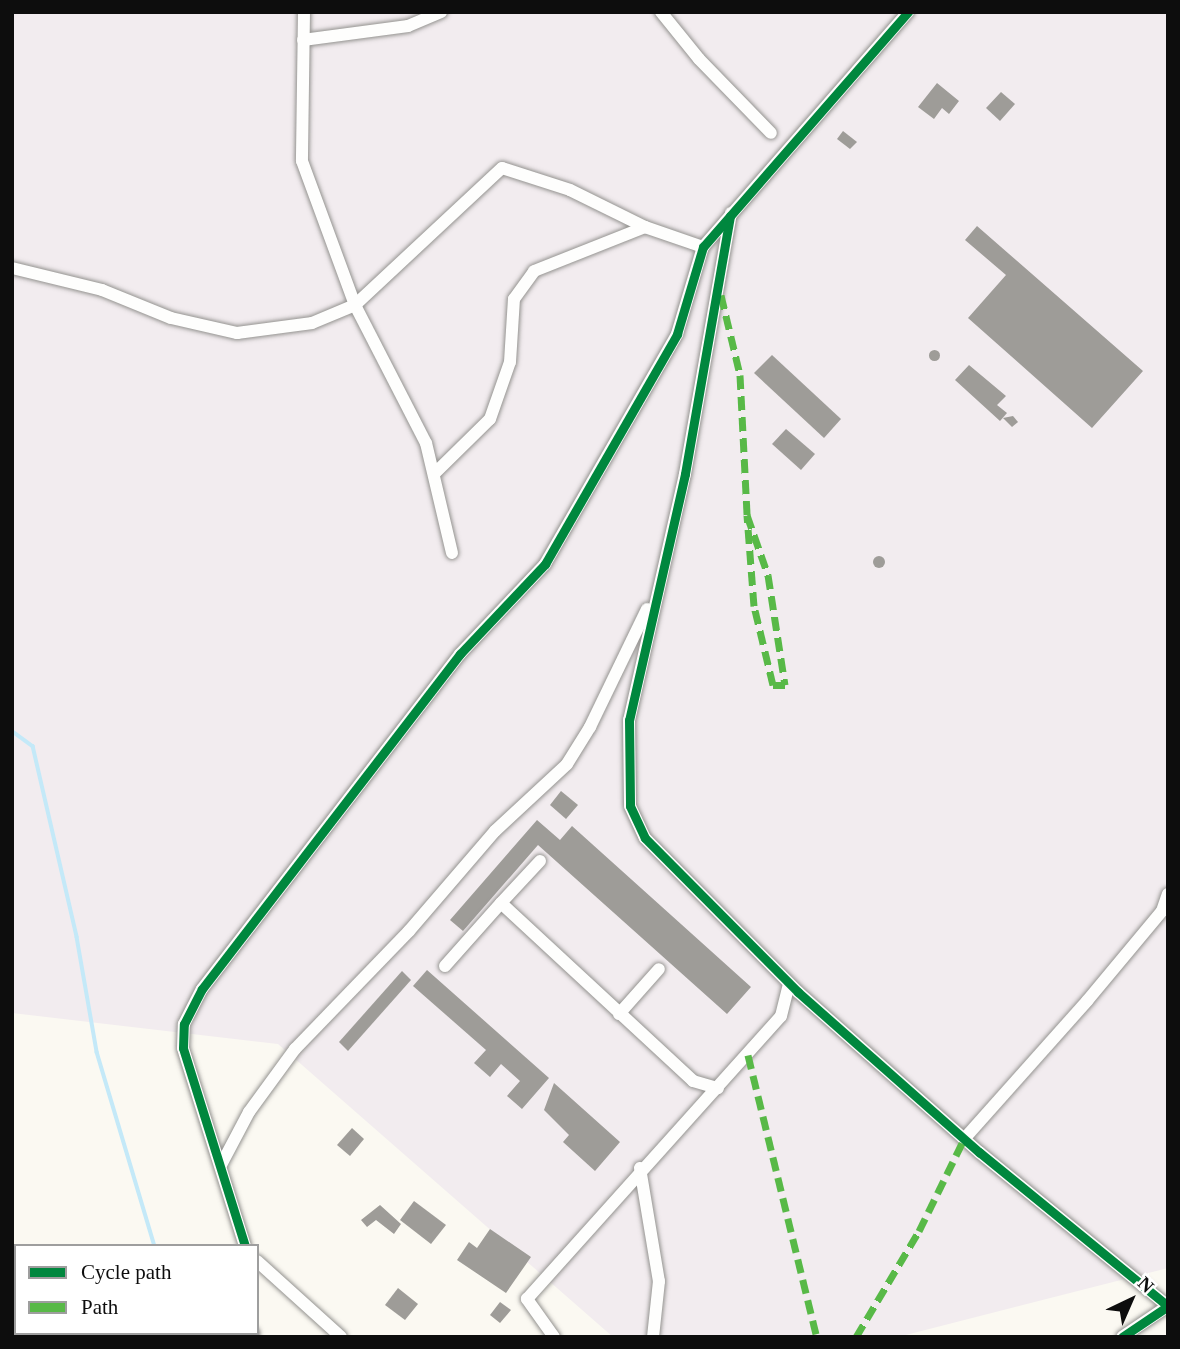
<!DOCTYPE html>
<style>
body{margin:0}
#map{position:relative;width:1180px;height:1349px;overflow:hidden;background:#fbf9f2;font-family:Georgia,serif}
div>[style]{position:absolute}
.industrial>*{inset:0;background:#f2ecef}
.stream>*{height:3.5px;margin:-1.75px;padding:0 1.75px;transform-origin:1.75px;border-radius:1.75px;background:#c4e9f8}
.building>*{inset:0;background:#9e9c98}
.round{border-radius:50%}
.roads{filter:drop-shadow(0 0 2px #949390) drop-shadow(0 0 2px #949390)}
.minor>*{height:12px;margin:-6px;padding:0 6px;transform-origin:6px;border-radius:6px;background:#fefefd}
.quiet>*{height:7px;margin-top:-3.5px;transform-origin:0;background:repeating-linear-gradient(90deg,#58b947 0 14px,transparent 0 21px)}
.cycleway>*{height:9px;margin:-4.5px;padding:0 4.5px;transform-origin:4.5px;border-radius:4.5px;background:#00873e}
span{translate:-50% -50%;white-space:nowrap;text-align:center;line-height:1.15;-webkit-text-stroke:7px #fff;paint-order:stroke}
.frame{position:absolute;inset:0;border:14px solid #0d0d0d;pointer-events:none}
.legend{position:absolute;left:14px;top:1244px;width:245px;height:91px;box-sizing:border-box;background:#fff;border:2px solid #9e9e9e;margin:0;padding:9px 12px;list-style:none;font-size:21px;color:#0d0d0d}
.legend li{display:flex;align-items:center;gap:14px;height:35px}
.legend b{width:35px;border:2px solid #9e9e9e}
.north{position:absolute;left:1096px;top:1265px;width:70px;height:70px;-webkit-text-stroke:5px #fff;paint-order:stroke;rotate:44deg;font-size:19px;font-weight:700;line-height:28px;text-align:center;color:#0d0d0d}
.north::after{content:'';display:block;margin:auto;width:24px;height:32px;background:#0d0d0d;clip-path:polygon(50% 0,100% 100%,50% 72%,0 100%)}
</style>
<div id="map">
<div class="industrial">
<div style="clip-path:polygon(12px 12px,1168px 12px,1168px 1268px,898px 1337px,613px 1337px,278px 1044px,12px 1013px)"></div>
</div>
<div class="stream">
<div style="left:12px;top:731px;width:26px;rotate:36deg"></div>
<div style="left:33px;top:746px;width:196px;rotate:77deg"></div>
<div style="left:77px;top:937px;width:117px;rotate:80.1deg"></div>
<div style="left:97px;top:1052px;width:202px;rotate:73.4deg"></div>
<div style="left:175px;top:1333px;width:4px;rotate:76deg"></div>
</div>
<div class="building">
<div style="clip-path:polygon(937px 83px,959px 101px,949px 114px,942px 108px,934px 119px,918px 107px)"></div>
<div style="clip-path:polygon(1001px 92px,1015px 104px,1000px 121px,986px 108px)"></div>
<div style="clip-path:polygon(843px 131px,857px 142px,850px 149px,837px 139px)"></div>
<div style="clip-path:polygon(977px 226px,1143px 371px,1092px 428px,968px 318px,1006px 275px,965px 240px)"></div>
<div class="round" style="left:928.5px;top:349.5px;width:11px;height:11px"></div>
<div style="clip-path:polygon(772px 355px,841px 419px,824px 438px,754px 373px)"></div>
<div style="clip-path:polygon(969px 365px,1006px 396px,997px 405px,1007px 413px,1000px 421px,955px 380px)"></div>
<div style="clip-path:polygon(1013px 416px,1018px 422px,1012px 427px,1003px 418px)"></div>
<div style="clip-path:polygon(786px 429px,815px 454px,801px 470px,772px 444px)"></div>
<div class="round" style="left:873px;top:556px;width:12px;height:12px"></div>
<div style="clip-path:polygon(561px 791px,578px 805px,566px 819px,550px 805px)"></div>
<div style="clip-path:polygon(537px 820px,560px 840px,572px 826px,751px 987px,727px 1014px,538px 845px,463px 931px,450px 920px)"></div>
<div style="clip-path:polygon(427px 970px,549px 1078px,522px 1109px,507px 1096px,520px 1081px,501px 1064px,490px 1077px,474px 1063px,486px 1050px,413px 986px)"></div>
<div style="clip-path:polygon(402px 971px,411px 980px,348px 1051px,339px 1042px)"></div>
<div style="clip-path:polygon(554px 1083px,620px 1142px,595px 1171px,563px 1142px,569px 1135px,544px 1110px)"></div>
<div style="clip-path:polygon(352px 1128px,364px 1139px,350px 1156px,337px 1145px)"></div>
<div style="clip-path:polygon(414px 1201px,446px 1225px,431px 1244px,400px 1220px)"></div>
<div style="clip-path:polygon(380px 1205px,401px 1224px,394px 1234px,376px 1220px,367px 1227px,361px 1220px)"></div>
<div style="clip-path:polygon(490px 1229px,531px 1257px,506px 1293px,457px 1260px,469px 1242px,477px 1248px)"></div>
<div style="clip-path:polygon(398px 1288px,418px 1304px,405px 1320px,385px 1305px)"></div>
<div style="clip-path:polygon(500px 1302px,511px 1310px,500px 1323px,490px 1315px)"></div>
</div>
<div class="roads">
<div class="minor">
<div style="left:304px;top:12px;width:149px;rotate:90.8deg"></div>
<div style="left:302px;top:161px;width:153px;rotate:69.8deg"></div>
<div style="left:355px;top:305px;width:155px;rotate:62.8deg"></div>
<div style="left:426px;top:443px;width:113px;rotate:76.7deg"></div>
<div style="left:661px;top:12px;width:60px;rotate:51deg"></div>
<div style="left:699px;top:59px;width:103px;rotate:45.8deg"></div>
<div style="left:303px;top:40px;width:106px;rotate:-7.6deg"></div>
<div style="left:408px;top:26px;width:36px;rotate:-23deg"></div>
<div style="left:731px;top:213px;width:265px;rotate:100deg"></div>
<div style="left:685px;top:474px;width:252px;rotate:102.8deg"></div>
<div style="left:629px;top:720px;width:86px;rotate:89.3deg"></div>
<div style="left:630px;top:806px;width:35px;rotate:65deg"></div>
<div style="left:645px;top:838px;width:217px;rotate:45.2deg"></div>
<div style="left:798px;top:992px;width:242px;rotate:41.5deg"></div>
<div style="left:979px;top:1152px;width:244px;rotate:39.2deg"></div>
<div style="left:1168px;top:1306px;width:55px;rotate:146deg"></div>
<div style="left:12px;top:268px;width:93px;rotate:13.7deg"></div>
<div style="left:102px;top:290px;width:74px;rotate:22.1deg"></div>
<div style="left:171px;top:318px;width:68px;rotate:12.8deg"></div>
<div style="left:237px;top:333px;width:76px;rotate:-7.6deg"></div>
<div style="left:312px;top:323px;width:47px;rotate:-22.7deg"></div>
<div style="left:355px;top:305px;width:201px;rotate:-43deg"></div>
<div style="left:502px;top:168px;width:71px;rotate:17.9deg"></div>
<div style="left:570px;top:190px;width:84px;rotate:26.3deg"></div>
<div style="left:645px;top:227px;width:61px;rotate:19deg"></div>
<div style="left:435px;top:473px;width:77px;rotate:-44.5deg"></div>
<div style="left:490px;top:419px;width:60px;rotate:-70.7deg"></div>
<div style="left:510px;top:362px;width:63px;rotate:-86.4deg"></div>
<div style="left:514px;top:299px;width:34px;rotate:-54deg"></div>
<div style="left:534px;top:271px;width:119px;rotate:-21.6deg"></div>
<div style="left:540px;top:861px;width:57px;rotate:132.9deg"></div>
<div style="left:501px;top:903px;width:262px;rotate:42.8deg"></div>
<div style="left:693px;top:1081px;width:26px;rotate:16deg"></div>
<div style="left:445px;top:966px;width:84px;rotate:-48.4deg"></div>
<div style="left:619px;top:1014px;width:60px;rotate:-48.4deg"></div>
<div style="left:964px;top:1139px;width:185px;rotate:-48.3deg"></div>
<div style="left:1087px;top:1001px;width:117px;rotate:-50.2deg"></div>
<div style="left:1162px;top:911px;width:18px;rotate:-71deg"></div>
<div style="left:221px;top:1165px;width:60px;rotate:-62.2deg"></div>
<div style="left:249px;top:1112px;width:78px;rotate:-53.9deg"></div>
<div style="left:295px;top:1049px;width:164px;rotate:-46deg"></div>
<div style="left:409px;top:931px;width:132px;rotate:-49.3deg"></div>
<div style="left:495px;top:831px;width:98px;rotate:-42.9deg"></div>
<div style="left:567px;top:764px;width:44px;rotate:-58.1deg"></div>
<div style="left:590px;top:727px;width:131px;rotate:-64.2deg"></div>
<div style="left:640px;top:1168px;width:115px;rotate:80.5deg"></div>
<div style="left:659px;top:1281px;width:56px;rotate:96.1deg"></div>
<div style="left:245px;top:1246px;width:207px;rotate:-107.4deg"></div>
<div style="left:183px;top:1048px;width:24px;rotate:-88deg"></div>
<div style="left:184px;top:1024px;width:39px;rotate:-63deg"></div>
<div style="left:202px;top:989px;width:423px;rotate:-52.4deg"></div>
<div style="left:460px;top:654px;width:124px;rotate:-46.6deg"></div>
<div style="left:545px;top:564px;width:265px;rotate:-60.1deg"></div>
<div style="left:677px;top:334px;width:91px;rotate:-73.4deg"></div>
<div style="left:703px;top:247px;width:312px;rotate:-48.9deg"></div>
<div style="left:257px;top:1261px;width:113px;rotate:42.1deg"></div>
<div style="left:253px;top:1337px;width:4px;rotate:-90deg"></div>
<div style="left:554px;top:1337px;width:47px;rotate:-125.4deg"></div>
<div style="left:527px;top:1299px;width:380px;rotate:-48.1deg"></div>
<div style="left:781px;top:1016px;width:33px;rotate:-76deg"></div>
</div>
</div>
<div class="quiet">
<div style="left:721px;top:295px;width:82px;rotate:76.6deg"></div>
<div style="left:740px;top:375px;width:140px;rotate:87.1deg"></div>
<div style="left:747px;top:515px;width:64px;rotate:70.7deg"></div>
<div style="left:768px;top:575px;width:111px;rotate:81.2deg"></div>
<div style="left:785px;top:685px;width:12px;rotate:180deg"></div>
<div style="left:773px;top:685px;width:81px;rotate:-103.5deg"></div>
<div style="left:754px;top:606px;width:91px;rotate:-94.4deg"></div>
<div style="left:748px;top:1055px;width:290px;rotate:76.3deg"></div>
<div style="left:856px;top:1337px;width:123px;rotate:-59.3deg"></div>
<div style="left:919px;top:1231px;width:102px;rotate:-63.9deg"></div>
</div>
<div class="cycleway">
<div style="left:730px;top:216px;width:262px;rotate:99.9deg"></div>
<div style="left:685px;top:474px;width:252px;rotate:102.8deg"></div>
<div style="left:629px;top:720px;width:86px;rotate:89.3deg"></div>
<div style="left:630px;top:806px;width:35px;rotate:65deg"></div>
<div style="left:645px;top:838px;width:217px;rotate:45.2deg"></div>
<div style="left:798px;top:992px;width:242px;rotate:41.5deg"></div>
<div style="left:979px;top:1152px;width:244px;rotate:39.2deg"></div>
<div style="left:1168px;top:1306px;width:55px;rotate:146deg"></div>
<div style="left:245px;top:1246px;width:207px;rotate:-107.4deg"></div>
<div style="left:183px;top:1048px;width:24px;rotate:-88deg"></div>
<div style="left:184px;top:1024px;width:39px;rotate:-63deg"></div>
<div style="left:202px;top:989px;width:423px;rotate:-52.4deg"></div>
<div style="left:460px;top:654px;width:124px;rotate:-46.6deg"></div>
<div style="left:545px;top:564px;width:265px;rotate:-60.1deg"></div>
<div style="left:677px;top:334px;width:91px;rotate:-73.4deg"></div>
<div style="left:703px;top:247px;width:312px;rotate:-48.9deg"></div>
</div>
<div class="frame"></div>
<ul class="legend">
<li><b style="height:9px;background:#00873e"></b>Cycle path</li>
<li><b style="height:9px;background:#58b947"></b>Path</li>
</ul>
<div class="north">N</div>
</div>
